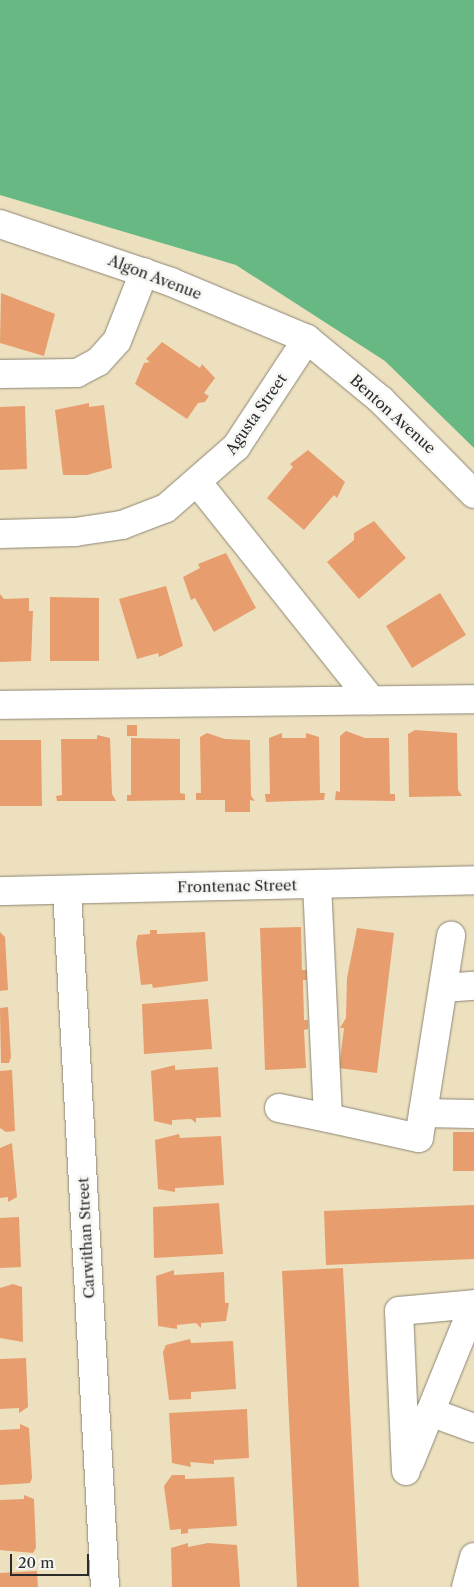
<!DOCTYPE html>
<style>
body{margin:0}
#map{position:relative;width:474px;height:1587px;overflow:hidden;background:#ede0bf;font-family:"Libre Caslon Text",serif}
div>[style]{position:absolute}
.forest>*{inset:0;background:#67b883}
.building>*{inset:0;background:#e79d6d}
.roads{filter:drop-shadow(0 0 1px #8c8675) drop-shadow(0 0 1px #8c8675)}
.minor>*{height:28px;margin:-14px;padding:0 14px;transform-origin:14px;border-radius:14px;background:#fff}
span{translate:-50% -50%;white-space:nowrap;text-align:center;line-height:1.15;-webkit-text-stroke:5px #f6f6f2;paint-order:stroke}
.street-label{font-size:15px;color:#2b2b2b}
.scale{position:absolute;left:10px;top:1554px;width:79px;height:22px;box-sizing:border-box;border:2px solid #2b2b2b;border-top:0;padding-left:6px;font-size:15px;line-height:18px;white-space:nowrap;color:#2b2b2b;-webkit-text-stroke:4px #f6f6f2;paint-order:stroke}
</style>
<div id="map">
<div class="forest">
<div style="clip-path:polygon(0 0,474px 0,474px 448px,385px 361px,236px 265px,0 195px)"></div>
</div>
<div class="building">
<div style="clip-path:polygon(1px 293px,55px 314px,44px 356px,0 343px)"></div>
<div style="clip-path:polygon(162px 342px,200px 368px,202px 364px,215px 378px,204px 393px,209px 396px,205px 402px,198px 403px,187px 419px,135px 384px,144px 363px,150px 362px,146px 359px)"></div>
<div style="clip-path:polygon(89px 403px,89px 407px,104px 405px,112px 468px,87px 475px,63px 475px,55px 410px)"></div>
<div style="clip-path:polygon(25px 406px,27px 469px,0 470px,0 407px)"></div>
<div style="clip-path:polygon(308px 450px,345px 482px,337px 498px,334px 495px,304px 530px,267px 498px,293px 467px,290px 464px)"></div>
<div style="clip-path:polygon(374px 521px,406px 558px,359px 599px,327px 562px,354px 540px,354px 533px)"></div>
<div style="clip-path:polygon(226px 553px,256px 608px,214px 632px,195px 598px,191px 600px,183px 577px,200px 568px,198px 564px)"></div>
<div style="clip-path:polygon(166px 586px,183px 646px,159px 657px,158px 653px,137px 659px,119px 599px)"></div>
<div style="clip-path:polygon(440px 593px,466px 635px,412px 668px,386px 626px)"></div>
<div style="clip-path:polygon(0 594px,4px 599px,29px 598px,29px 611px,33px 611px,31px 661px,0 662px)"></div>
<div style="clip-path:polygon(50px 597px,99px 598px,99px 661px,50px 661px)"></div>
<div style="clip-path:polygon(127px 725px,137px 725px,137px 736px,127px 736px)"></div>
<div style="clip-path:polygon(415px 730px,457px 733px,458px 790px,462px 796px,409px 797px,408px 734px)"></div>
<div style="clip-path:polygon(346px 731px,365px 738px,389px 738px,390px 794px,395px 794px,395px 801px,335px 800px,336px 791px,340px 792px,340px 736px)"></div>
<div style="clip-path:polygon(207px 733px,225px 739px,250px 740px,251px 796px,255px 801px,250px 800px,250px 812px,225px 812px,225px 800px,196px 800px,196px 793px,201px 793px,200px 737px)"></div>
<div style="clip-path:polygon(282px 733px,282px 738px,306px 738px,306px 733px,319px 737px,320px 793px,325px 793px,324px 800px,266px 802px,265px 794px,270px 794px,269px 738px)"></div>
<div style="clip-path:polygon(97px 735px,110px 738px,112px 794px,116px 801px,57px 801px,56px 796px,62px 795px,61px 739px,97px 739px)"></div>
<div style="clip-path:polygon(131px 738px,180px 739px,180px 793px,185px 794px,185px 800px,127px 801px,127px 795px,131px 795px)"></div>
<div style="clip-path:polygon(0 740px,41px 740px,42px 806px,0 806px)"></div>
<div style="clip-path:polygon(301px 927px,302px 970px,307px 970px,307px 980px,303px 980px,304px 1020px,308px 1020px,308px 1029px,304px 1030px,306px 1068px,265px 1070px,260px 928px)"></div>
<div style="clip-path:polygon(357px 928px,394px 933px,377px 1073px,339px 1068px,344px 1028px,340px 1028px,346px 1018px,347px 978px)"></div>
<div style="clip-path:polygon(150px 930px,157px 930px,157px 934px,205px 932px,208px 981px,153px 988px,152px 984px,141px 985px,136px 943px,138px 935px,150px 934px)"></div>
<div style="clip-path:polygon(0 932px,5px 937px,8px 990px,0 991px)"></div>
<div style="clip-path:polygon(208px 999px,212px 1049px,144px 1054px,142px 1004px)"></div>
<div style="clip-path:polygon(8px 1007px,11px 1057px,9px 1063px,1px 1063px,0 1008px)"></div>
<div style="clip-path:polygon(175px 1065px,175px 1070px,218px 1067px,221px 1117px,196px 1118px,196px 1123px,191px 1119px,172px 1120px,172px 1125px,154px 1121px,151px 1071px)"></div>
<div style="clip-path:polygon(12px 1070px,15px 1131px,6px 1132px,0 1128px,0 1071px)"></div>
<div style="clip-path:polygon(453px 1132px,474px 1132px,474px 1171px,453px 1171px)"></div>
<div style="clip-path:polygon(179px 1134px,180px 1138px,221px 1136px,224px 1185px,175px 1188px,175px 1192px,158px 1189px,155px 1140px)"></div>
<div style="clip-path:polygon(12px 1143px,17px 1197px,8px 1202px,8px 1197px,0 1198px,0 1148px)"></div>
<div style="clip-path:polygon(219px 1203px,223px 1254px,154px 1258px,153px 1207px)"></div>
<div style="clip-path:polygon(474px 1205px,474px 1259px,326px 1265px,324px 1211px)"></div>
<div style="clip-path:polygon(19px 1217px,21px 1267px,0 1268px,0 1218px)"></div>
<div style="clip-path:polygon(343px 1268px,359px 1587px,297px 1587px,282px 1271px)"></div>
<div style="clip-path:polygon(174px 1270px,174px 1275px,224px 1272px,225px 1303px,229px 1303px,226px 1321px,201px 1323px,201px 1328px,196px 1323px,177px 1325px,177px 1329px,158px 1326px,156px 1276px)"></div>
<div style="clip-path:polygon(13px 1284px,22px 1287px,23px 1342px,0 1338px,0 1288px)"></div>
<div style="clip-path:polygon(190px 1339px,191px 1343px,233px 1341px,236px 1389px,191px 1392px,191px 1399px,169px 1400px,163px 1352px,166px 1345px)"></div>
<div style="clip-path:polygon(26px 1358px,28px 1407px,19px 1413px,19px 1408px,0 1409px,0 1359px)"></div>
<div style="clip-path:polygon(247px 1409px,249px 1458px,214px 1460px,214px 1464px,190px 1462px,191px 1467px,172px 1463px,169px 1413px)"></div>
<div style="clip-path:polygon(20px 1424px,29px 1428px,32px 1478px,30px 1483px,0 1485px,0 1430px,20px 1429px)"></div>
<div style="clip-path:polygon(172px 1475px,185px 1475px,185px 1479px,234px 1477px,237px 1526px,188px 1529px,188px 1533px,181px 1534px,181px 1529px,170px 1530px,164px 1486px)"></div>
<div style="clip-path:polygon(24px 1495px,34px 1499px,36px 1548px,33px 1553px,0 1550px,0 1500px,24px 1499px)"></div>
<div style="clip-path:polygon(188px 1543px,188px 1547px,208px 1543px,237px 1545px,240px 1587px,172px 1587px,171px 1548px)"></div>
<div style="clip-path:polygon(37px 1571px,38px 1587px,0 1587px,0 1573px)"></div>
</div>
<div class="roads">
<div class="minor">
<div style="left:0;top:224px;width:181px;rotate:18.7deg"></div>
<div style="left:171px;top:282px;width:147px;rotate:22.7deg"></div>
<div style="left:307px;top:339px;width:96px;rotate:39.5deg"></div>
<div style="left:381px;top:400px;width:132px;rotate:45.3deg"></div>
<div style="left:0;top:374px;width:77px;rotate:-0.7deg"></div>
<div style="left:77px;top:373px;width:24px;rotate:-28deg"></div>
<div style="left:98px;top:362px;width:28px;rotate:-48deg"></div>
<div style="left:117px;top:341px;width:74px;rotate:-68.6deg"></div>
<div style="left:198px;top:483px;width:278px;rotate:51.4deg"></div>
<div style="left:0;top:534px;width:75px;rotate:-1.5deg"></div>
<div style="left:75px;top:532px;width:48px;rotate:-8.5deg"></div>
<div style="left:122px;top:525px;width:47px;rotate:-21.1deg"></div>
<div style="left:166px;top:508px;width:93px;rotate:-41.1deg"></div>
<div style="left:236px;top:447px;width:129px;rotate:-56.7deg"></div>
<div style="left:0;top:705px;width:474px;rotate:-0.7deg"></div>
<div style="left:317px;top:884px;width:234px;rotate:87.3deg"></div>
<div style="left:328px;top:1118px;width:93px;rotate:12.4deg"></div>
<div style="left:419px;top:1138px;width:205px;rotate:-81deg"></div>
<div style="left:67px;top:890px;width:698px;rotate:86.88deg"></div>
<div style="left:0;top:891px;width:474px;rotate:-1.3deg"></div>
<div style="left:443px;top:988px;width:31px;rotate:-4deg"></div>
<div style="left:279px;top:1108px;width:50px;rotate:11.5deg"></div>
<div style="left:423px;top:1113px;width:51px;rotate:1.1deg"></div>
<div style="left:430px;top:1412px;width:47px;rotate:20deg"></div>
<div style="left:410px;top:1462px;width:170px;rotate:-67.9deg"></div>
<div style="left:406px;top:1471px;width:160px;rotate:-92.5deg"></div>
<div style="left:399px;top:1311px;width:75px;rotate:-5.3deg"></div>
<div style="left:466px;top:1587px;width:31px;rotate:-75deg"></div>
</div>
</div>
<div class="street-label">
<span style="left:155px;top:277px;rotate:21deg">Algon Avenue</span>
<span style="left:256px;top:414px;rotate:-55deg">Agusta Street</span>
<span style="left:393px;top:414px;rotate:42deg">Benton Avenue</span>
<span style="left:237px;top:886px;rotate:-1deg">Frontenac Street</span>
<span style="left:86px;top:1238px;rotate:-93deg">Carwithan Street</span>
</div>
<div class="scale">20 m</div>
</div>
